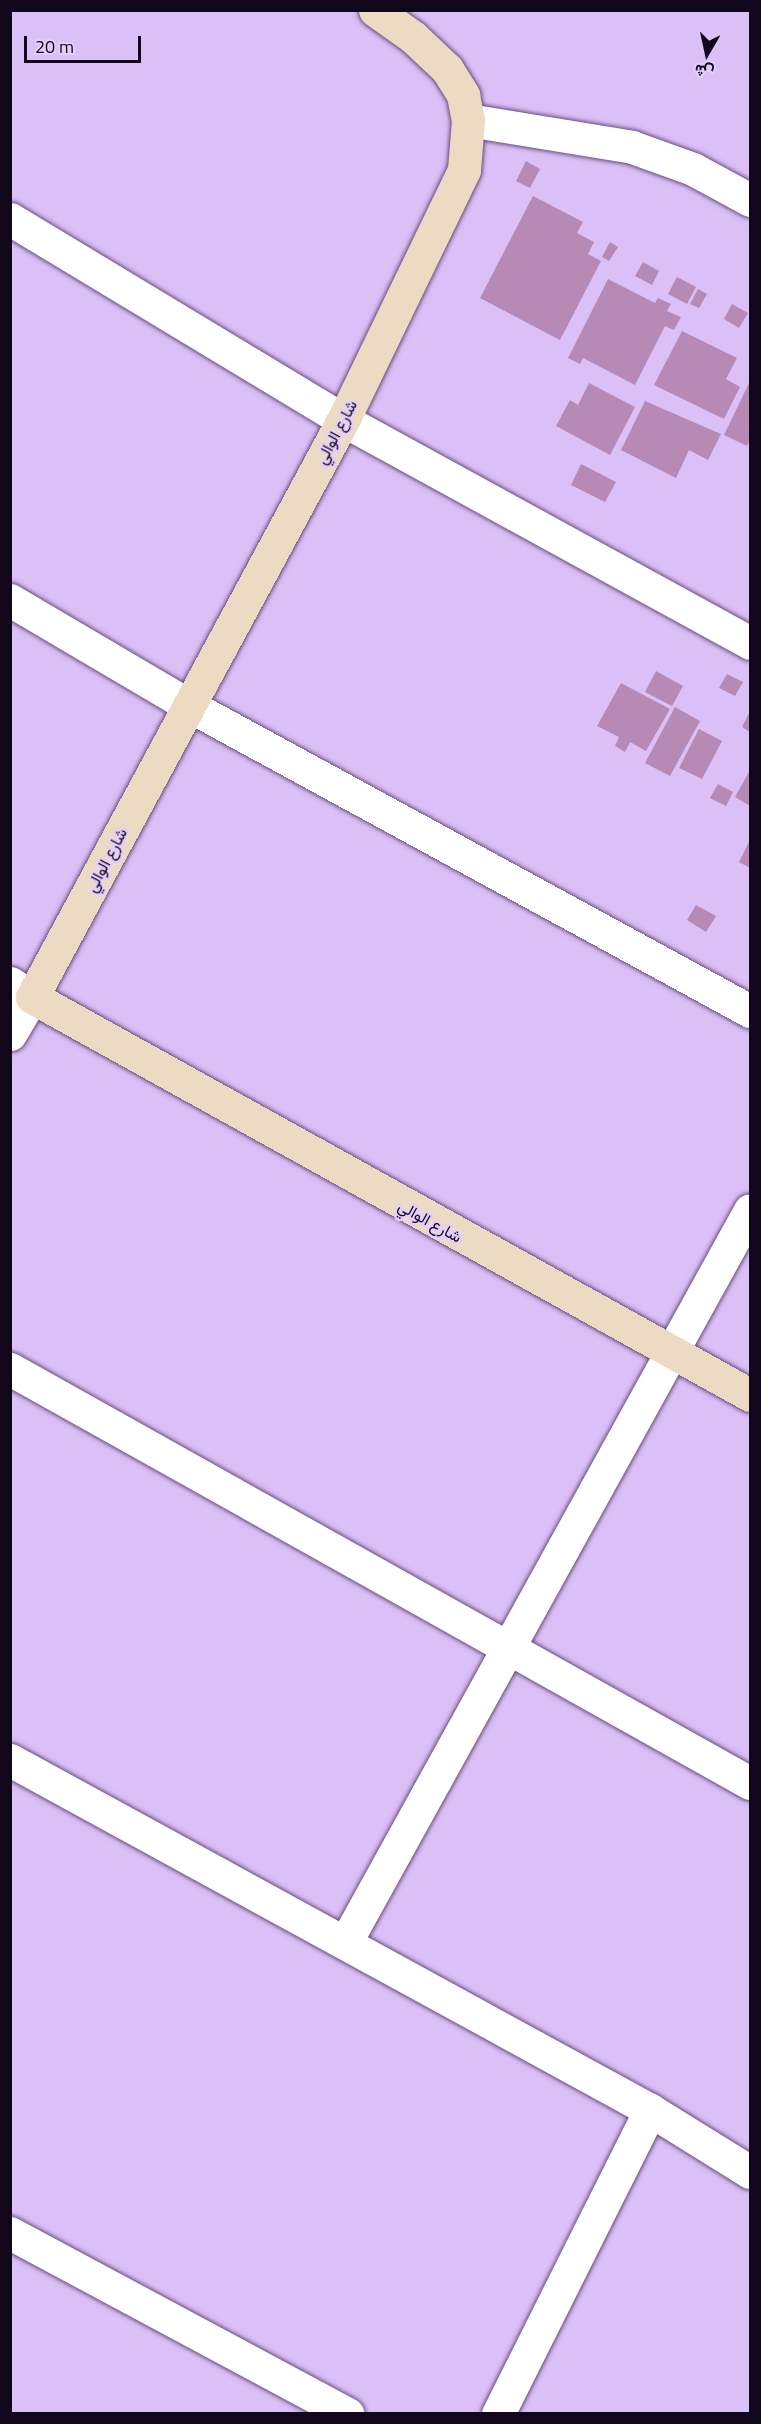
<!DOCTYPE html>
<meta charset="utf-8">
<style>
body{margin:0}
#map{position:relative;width:761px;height:2424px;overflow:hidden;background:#dbbff7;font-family:"Titillium Web",Vazirmatn,sans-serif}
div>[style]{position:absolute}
.building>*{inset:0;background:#b789b5}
.roads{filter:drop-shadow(0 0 2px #684e7f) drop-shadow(0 0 2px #684e7f)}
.street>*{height:33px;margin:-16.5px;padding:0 16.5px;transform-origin:16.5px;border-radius:16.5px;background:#fff}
.secondary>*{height:33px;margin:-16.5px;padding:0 16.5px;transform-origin:16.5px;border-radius:16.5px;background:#eddac2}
span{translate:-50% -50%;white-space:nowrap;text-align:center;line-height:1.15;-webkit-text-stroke:4.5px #e5cefc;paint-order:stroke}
.street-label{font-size:16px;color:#12071a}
.frame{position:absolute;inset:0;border:12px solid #12071a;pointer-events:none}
.north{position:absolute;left:677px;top:24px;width:60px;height:60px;-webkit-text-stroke:4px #e5cefc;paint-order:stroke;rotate:189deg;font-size:16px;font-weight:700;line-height:24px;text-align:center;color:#12071a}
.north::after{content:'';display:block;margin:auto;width:21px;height:27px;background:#12071a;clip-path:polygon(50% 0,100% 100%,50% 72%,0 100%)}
.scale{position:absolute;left:24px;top:36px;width:117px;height:27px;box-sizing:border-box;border:3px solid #12071a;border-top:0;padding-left:8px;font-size:18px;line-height:21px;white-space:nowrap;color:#12071a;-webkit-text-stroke:4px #e5cefc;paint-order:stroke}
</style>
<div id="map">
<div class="building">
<div style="clip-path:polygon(526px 161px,540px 169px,530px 188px,516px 181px)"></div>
<div style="clip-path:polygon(533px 196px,583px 222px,577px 233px,594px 242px,588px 254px,601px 261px,560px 340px,480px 298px)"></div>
<div style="clip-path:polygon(610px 242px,618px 247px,609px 261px,602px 257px)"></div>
<div style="clip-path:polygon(643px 262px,659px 271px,652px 285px,635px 276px)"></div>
<div style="clip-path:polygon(677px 277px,696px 287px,687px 304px,668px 294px)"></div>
<div style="clip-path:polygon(608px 279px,655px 303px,658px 298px,671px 304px,667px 311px,681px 317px,674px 330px,665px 326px,635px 385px,583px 358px,580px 364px,568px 358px)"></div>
<div style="clip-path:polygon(698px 289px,707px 294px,699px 308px,690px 304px)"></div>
<div style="clip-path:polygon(732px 304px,748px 313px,739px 328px,724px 319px)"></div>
<div style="clip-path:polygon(682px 331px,737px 358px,726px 379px,740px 387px,724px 419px,654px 385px)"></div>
<div style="clip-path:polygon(750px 381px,750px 440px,747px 446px,724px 435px)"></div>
<div style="clip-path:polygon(589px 383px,635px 407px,610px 455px,556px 426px,570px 400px,578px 405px)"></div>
<div style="clip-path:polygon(645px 401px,721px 434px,708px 460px,689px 450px,676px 478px,621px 450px)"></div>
<div style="clip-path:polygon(581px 464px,616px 482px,605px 502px,571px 485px)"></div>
<div style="clip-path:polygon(656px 671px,683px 686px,672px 706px,645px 692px)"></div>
<div style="clip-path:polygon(727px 674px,743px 682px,735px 696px,719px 688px)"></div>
<div style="clip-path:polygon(621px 683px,670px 709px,646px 751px,630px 742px,625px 752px,615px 746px,619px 737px,597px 726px)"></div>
<div style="clip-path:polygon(675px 707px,700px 721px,670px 776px,645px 763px)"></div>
<div style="clip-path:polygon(750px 711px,750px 732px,742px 727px)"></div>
<div style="clip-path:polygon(699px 729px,722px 741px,702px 779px,679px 768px)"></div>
<div style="clip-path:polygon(750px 770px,750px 806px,735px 797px)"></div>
<div style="clip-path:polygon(718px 784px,733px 792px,726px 806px,710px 798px)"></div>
<div style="clip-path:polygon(750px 840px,750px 868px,739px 862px)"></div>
<div style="clip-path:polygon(696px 905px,716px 916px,706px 932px,687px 920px)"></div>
</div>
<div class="roads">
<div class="street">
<div style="left:468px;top:120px;width:166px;rotate:9.3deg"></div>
<div style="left:632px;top:147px;width:65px;rotate:19.8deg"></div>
<div style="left:693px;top:169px;width:65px;rotate:28.5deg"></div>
<div style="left:10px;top:219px;width:389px;rotate:31.1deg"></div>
<div style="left:343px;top:420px;width:464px;rotate:28.7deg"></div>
<div style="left:10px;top:600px;width:207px;rotate:30.5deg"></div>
<div style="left:188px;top:705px;width:640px;rotate:28.57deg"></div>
<div style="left:10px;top:983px;width:26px;rotate:32deg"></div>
<div style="left:32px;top:997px;width:43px;rotate:120.7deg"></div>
<div style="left:10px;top:1369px;width:848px;rotate:29.23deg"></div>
<div style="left:10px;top:1760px;width:729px;rotate:28.67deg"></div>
<div style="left:650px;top:2110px;width:118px;rotate:31.8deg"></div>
<div style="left:345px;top:1943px;width:837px;rotate:-61.08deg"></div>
<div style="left:10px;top:2233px;width:383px;rotate:28.2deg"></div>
<div style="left:498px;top:2414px;width:340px;rotate:-63.4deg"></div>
</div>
<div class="secondary">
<div style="left:375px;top:10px;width:47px;rotate:35.4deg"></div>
<div style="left:413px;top:37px;width:47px;rotate:43.3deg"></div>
<div style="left:447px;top:69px;width:31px;rotate:58deg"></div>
<div style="left:463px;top:95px;width:25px;rotate:79deg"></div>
<div style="left:468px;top:120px;width:50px;rotate:94.6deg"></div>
<div style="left:464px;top:170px;width:278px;rotate:115.8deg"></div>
<div style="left:343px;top:420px;width:655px;rotate:118.32deg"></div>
<div style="left:32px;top:997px;width:821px;rotate:29deg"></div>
</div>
</div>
<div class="street-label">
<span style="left:336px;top:432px;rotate:-62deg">شارع الوالي</span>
<span style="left:106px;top:860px;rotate:-62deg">شارع الوالي</span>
<span style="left:430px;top:1221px;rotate:29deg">شارع الوالي</span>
</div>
<div class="frame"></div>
<div class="north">ش</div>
<div class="scale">20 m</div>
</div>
